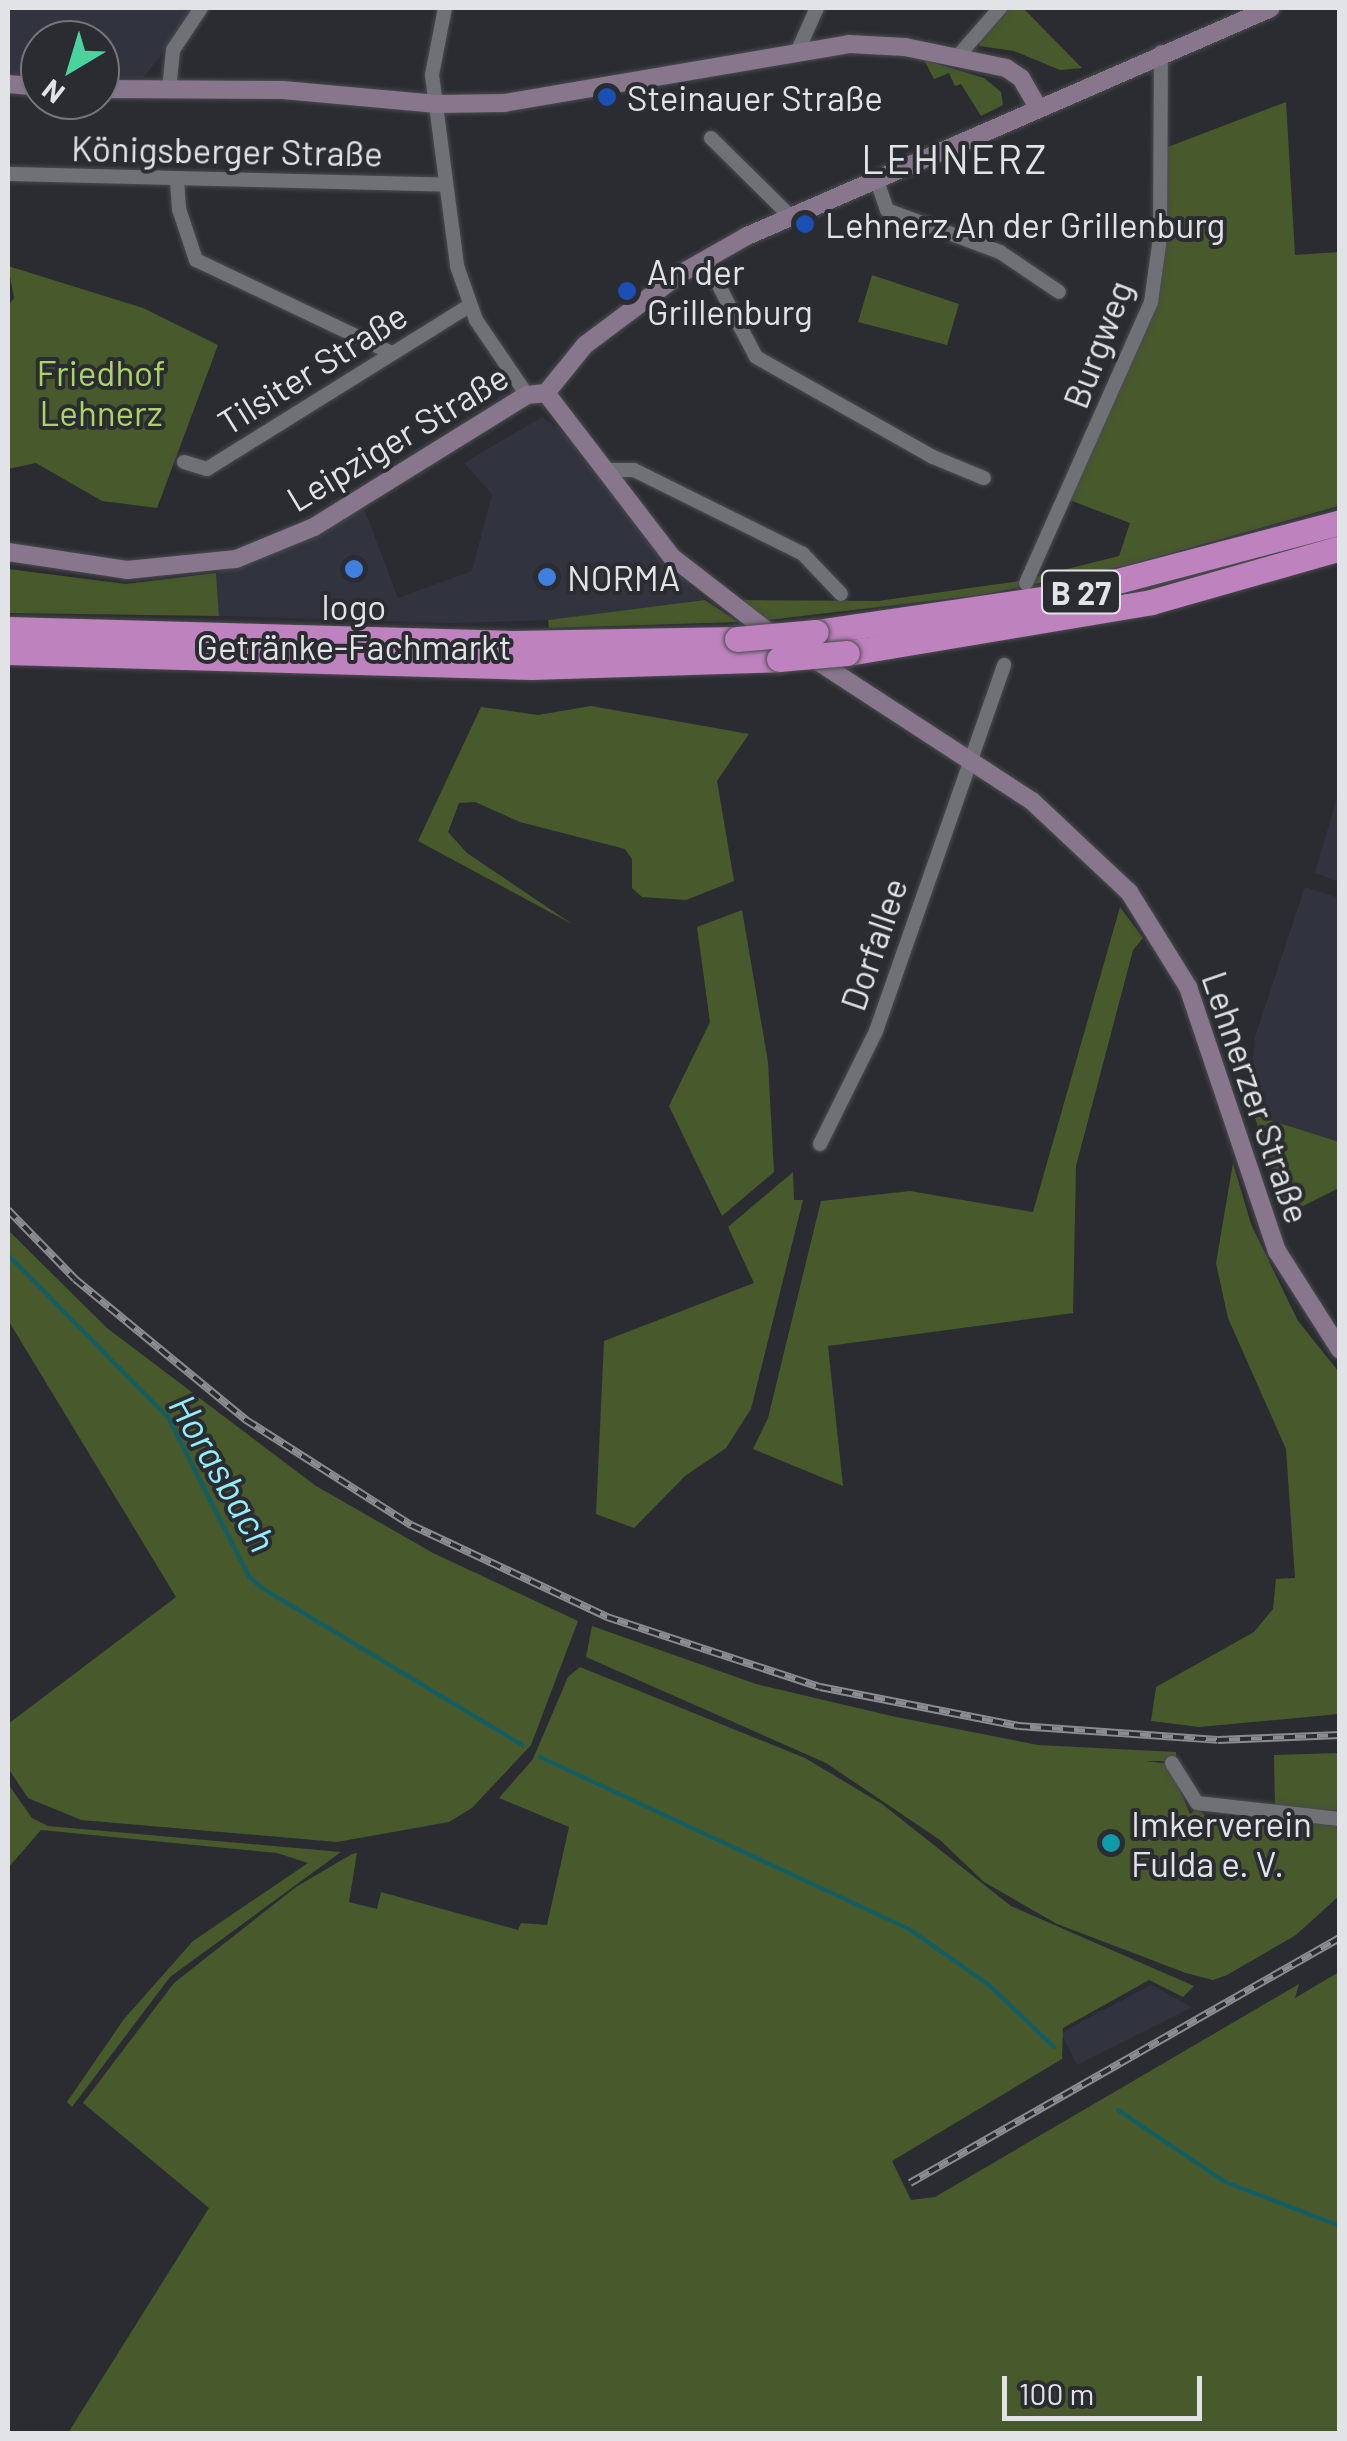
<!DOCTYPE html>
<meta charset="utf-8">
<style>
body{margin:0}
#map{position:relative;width:1347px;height:2441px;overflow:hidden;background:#2b2c31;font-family:Barlow,sans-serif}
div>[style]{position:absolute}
.built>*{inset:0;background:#31343f}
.green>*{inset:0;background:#48592c}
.stream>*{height:4px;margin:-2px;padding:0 2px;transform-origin:2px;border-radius:2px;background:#105e66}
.roads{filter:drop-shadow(0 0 2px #494b4e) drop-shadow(0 0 2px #494b4e)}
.street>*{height:14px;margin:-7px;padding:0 7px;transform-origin:7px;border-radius:7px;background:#707177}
.secondary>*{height:18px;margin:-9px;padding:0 9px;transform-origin:9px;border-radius:9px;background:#87768c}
.highway>*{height:25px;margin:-12.5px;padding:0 12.5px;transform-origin:12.5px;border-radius:12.5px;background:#be82be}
.rail>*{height:8px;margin-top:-4px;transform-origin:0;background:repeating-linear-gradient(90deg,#2b2c31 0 11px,#8b8c90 0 22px);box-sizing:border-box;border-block:2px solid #8b8c90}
.bridges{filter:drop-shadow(0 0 2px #494b4e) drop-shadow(0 0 2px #494b4e)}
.highway-bridge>*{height:25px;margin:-12.5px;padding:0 12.5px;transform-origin:12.5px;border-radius:12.5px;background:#be82be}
.dots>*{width:28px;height:28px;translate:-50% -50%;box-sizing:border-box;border:5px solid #2b2c31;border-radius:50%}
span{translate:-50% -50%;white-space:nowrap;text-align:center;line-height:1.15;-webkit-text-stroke:8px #2b2c31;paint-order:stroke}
.shield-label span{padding:2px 8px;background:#2b2c31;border:2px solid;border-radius:8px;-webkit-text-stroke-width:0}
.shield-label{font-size:32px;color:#e2e3e6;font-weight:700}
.poi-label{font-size:35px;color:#e2e3e6}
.left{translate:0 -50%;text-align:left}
.street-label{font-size:35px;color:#e2e3e6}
.park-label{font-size:35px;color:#acd463}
.water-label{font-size:38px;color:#93eefb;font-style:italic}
.quarter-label{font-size:40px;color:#e2e3e6;letter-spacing:2.5px}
.frame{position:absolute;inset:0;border:10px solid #e2e3e6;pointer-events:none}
.north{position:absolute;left:20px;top:20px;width:100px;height:100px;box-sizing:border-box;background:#2b2c31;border:2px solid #747579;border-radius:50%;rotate:218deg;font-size:28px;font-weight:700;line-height:40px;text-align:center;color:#e2e3e6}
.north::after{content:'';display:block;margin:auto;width:35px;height:45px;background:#49d49d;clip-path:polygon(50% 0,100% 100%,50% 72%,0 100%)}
.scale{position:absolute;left:1002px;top:2376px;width:200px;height:45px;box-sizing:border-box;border:5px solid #e2e3e6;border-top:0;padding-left:12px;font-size:30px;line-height:35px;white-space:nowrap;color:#e2e3e6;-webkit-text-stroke:8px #2b2c31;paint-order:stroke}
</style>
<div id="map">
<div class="built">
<div style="clip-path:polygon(8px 8px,198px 8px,143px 78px,100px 77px,100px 40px,40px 40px,40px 76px,20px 76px,8px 69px)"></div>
<div style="clip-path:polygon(542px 417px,563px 432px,660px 557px,705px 600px,548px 620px,451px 623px,219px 616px,216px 573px,291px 545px,363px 506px,398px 598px,472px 571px,492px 494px,464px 463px)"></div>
<div style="clip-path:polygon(1339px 790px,1339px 882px,1315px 873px)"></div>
<div style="clip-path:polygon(1305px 887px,1339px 898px,1339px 1142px,1254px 1115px,1249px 1097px,1255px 1037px)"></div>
<div style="clip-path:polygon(1151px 1985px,1192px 2007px,1077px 2065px,1062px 2035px,1066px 2030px)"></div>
</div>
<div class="green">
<div style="clip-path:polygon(1010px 8px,1023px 8px,1082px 68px,1060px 70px,1014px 51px,980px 46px,977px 38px)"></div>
<div style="clip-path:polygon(924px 60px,984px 78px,1001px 92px,1003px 105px,981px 116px,961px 84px,955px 86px,949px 73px,934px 79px)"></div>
<div style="clip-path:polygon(1286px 102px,1295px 255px,1339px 252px,1339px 506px,1125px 566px,980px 595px,760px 621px,731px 600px,878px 601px,1019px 581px,1119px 556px,1130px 523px,1067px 499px,1154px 302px,1165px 148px)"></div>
<div style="clip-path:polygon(8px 266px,143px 308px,218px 345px,157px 508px,102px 501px,36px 463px,8px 469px,8px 306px,14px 298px)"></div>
<div style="clip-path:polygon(872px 275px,959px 304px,947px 345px,858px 322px)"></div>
<div style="clip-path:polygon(8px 569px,126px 584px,216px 573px,219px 616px,8px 613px)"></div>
<div style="clip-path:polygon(705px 600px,738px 622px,549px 628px,548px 620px)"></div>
<div style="clip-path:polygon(591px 706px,749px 734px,717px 781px,734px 881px,686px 900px,642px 897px,632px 888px,632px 859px,625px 849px,520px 822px,475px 802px,459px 803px,448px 832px,467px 853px,572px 924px,418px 841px,481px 707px,538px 715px)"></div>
<div style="clip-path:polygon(1120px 907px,1143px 938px,1133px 950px,1076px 1166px,1073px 1313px,828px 1346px,843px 1486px,753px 1449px,768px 1418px,821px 1201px,910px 1191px,1033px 1212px)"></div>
<div style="clip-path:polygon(742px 910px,768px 1062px,774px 1172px,722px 1216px,669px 1106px,710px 1022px,697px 927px)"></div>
<div style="clip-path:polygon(1254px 1115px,1339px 1142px,1339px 1188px,1287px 1214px)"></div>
<div style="clip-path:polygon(1233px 1163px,1251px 1224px,1298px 1321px,1339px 1372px,1339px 1714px,1199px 1727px,1151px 1721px,1156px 1687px,1254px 1632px,1273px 1609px,1276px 1579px,1295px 1578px,1286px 1449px,1228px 1318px,1216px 1263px)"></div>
<div style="clip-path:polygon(793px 1172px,794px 1200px,803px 1200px,751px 1409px,726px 1448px,685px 1476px,634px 1528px,596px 1514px,604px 1341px,754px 1283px,728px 1227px)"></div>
<div style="clip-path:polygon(8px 1230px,107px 1328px,316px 1486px,433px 1553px,578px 1621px,531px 1745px,472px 1808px,449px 1822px,337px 1842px,81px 1820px,28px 1798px,8px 1768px,8px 1724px,176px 1597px,8px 1320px)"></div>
<div style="clip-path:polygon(592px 1626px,756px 1684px,896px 1717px,1038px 1745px,1176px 1752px,1176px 1761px,1146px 1761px,1169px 1764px,1190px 1814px,1197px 1809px,1207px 1817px,1254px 1819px,1255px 1813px,1339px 1822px,1339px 1896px,1296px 1935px,1227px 1975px,1213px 1980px,1186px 1973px,1057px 1924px,984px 1882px,940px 1840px,826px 1763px,586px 1657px)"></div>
<div style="clip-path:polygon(580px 1667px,805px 1758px,882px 1804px,1011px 1906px,1194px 1986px,1183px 1997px,1149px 1980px,1063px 2028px,1062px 2059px,892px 2161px,911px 2200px,935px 2197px,1299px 1984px,1295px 1998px,1339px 1972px,1339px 2433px,68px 2433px,209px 2208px,83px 2103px,174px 1983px,296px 1887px,352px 1854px,357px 1853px,349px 1902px,377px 1909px,381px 1892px,518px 1930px,521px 1923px,547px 1925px,569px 1827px,499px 1798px,533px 1759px,568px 1677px)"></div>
<div style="clip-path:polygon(1339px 1753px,1339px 1811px,1275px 1806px,1274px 1755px)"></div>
<div style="clip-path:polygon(8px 1784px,32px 1818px,48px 1826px,341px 1852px,170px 1977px,72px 2107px,67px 2102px,124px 2019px,193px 1941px,308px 1863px,277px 1853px,41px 1830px,8px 1868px)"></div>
</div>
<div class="stream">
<div style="left:8px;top:1255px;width:228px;rotate:45.4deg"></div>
<div style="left:168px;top:1417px;width:179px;rotate:63.1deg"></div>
<div style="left:249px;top:1577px;width:17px;rotate:40deg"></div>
<div style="left:262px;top:1588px;width:304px;rotate:31.1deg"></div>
<div style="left:540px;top:1757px;width:407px;rotate:25deg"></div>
<div style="left:909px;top:1929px;width:98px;rotate:35deg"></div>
<div style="left:989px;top:1985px;width:90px;rotate:43.6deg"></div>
<div style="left:1118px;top:2110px;width:129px;rotate:33.9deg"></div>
<div style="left:1225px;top:2182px;width:123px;rotate:20.9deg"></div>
</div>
<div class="roads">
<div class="street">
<div style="left:445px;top:8px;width:68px;rotate:101deg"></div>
<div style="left:432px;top:75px;width:193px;rotate:82.5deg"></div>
<div style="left:457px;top:266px;width:57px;rotate:70.6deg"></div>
<div style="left:476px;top:320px;width:91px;rotate:55.8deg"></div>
<div style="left:798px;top:50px;width:46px;rotate:-65.7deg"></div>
<div style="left:958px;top:56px;width:64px;rotate:-48.8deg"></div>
<div style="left:169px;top:90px;width:40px;rotate:-84.3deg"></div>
<div style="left:173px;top:50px;width:50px;rotate:-56.3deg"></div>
<div style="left:711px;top:138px;width:111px;rotate:44.6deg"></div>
<div style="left:8px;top:174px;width:436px;rotate:1.4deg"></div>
<div style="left:876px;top:178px;width:34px;rotate:71deg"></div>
<div style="left:887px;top:210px;width:121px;rotate:20.4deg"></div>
<div style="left:1000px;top:252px;width:71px;rotate:34.1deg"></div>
<div style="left:177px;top:180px;width:29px;rotate:86deg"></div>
<div style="left:179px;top:209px;width:54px;rotate:71.6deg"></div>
<div style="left:196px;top:260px;width:215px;rotate:25.4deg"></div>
<div style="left:705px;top:259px;width:110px;rotate:62.5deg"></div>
<div style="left:756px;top:357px;width:203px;rotate:29.5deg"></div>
<div style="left:933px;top:457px;width:55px;rotate:22.4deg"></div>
<div style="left:184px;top:462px;width:24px;rotate:17deg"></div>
<div style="left:207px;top:469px;width:309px;rotate:-31.9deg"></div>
<div style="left:605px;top:470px;width:29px"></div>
<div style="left:634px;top:470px;width:189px;rotate:26.4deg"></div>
<div style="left:803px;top:554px;width:55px;rotate:46.5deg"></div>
<div style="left:1026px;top:583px;width:308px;rotate:-66deg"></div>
<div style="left:1151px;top:302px;width:65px;rotate:-82deg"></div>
<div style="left:1160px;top:238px;width:186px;rotate:-89.7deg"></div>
<div style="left:820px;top:1144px;width:126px;rotate:-63.6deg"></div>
<div style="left:876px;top:1031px;width:388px;rotate:-70.7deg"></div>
<div style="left:1172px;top:1763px;width:47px;rotate:58deg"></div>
<div style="left:1197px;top:1803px;width:144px;rotate:6.4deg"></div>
</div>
<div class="secondary">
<div style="left:8px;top:84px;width:32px;rotate:5deg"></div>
<div style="left:100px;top:89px;width:183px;rotate:0.3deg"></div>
<div style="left:283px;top:90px;width:155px;rotate:5.2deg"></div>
<div style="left:437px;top:104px;width:67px;rotate:-0.9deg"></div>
<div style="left:504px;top:103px;width:350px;rotate:-9.7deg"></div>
<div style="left:849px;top:44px;width:56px;rotate:3.1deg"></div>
<div style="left:905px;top:47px;width:103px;rotate:11.7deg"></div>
<div style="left:1006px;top:68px;width:18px;rotate:34deg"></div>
<div style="left:1021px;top:78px;width:34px;rotate:60deg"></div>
<div style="left:546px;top:393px;width:207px;rotate:52.5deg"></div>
<div style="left:672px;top:557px;width:130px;rotate:37.8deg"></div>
<div style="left:546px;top:393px;width:62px;rotate:-50.9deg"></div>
<div style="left:585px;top:345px;width:119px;rotate:-36.8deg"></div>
<div style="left:680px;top:274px;width:77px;rotate:-29.6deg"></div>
<div style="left:747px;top:236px;width:571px;rotate:-23.51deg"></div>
<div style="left:8px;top:552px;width:120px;rotate:8.6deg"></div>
<div style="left:127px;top:570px;width:110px;rotate:-5.8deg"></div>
<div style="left:236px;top:559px;width:84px;rotate:-22.3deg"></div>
<div style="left:314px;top:527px;width:251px;rotate:-31.8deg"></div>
<div style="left:527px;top:395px;width:19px;rotate:-6deg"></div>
<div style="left:811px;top:657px;width:264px;rotate:33.1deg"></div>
<div style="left:1032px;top:801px;width:133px;rotate:43.2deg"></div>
<div style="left:1129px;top:892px;width:112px;rotate:58.2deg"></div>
<div style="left:1188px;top:987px;width:279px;rotate:71.4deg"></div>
<div style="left:1277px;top:1251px;width:117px;rotate:57.5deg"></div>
</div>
<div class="highway">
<div style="left:8px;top:629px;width:504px;rotate:1.59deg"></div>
<div style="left:512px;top:643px;width:225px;rotate:-1deg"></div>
<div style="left:816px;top:632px;width:244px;rotate:-8.3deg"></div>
<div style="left:1057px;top:597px;width:293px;rotate:-14.8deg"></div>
<div style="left:8px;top:652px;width:523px;rotate:1.64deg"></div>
<div style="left:531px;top:667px;width:248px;rotate:-1.8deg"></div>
<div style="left:847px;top:653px;width:308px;rotate:-9.5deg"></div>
<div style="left:1151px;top:602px;width:197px;rotate:-15.9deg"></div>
</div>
</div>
<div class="rail">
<div style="left:8px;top:1210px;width:96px;rotate:45.8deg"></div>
<div style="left:75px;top:1279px;width:222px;rotate:39.5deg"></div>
<div style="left:246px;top:1420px;width:196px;rotate:32.5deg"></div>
<div style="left:411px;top:1525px;width:217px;rotate:25.1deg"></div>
<div style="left:607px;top:1617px;width:224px;rotate:18.2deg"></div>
<div style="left:820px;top:1687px;width:203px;rotate:11.1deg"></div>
<div style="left:1019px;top:1726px;width:199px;rotate:4deg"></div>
<div style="left:1218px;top:1740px;width:122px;rotate:-2.3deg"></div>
<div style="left:910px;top:2183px;width:495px;rotate:-29.7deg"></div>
</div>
<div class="bridges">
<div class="highway-bridge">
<div style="left:737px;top:639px;width:79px;rotate:-5.1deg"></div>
<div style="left:779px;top:659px;width:68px;rotate:-5deg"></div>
</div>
</div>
<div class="dots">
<div style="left:607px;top:97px;background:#1a4fb4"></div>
<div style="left:805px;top:224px;background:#1a4fb4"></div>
<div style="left:627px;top:291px;background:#1a4fb4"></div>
<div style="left:354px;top:569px;background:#3f7fe0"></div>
<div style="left:547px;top:577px;background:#3f7fe0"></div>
<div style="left:1111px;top:1843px;background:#0f9aa8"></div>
</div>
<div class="shield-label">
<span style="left:1081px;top:592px">B 27</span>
</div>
<div class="poi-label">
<span class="left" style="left:627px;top:97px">Steinauer Straße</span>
<span class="left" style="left:825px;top:224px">Lehnerz An der Grillenburg</span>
<span class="left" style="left:647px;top:291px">An der<br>Grillenburg</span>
<span class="left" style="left:567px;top:577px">NORMA</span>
<span style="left:354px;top:626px">logo<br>Getränke-Fachmarkt</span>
<span class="left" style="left:1131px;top:1843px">Imkerverein<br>Fulda e. V.</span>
</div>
<div class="street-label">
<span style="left:227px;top:150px;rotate:1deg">Königsberger Straße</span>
<span style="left:1097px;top:344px;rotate:-69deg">Burgweg</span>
<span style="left:312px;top:368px;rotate:-32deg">Tilsiter Straße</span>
<span style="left:397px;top:437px;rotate:-31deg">Leipziger Straße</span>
<span style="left:873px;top:944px;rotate:-71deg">Dorfallee</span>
<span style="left:1257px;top:1097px;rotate:71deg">Lehnerzer Straße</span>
</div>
<div class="park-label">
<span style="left:101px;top:392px">Friedhof<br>Lehnerz</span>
</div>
<div class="water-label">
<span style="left:223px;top:1473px;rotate:60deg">Horasbach</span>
</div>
<div class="quarter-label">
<span style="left:955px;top:158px">LEHNERZ</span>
</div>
<div class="frame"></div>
<div class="north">N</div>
<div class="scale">100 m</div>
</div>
